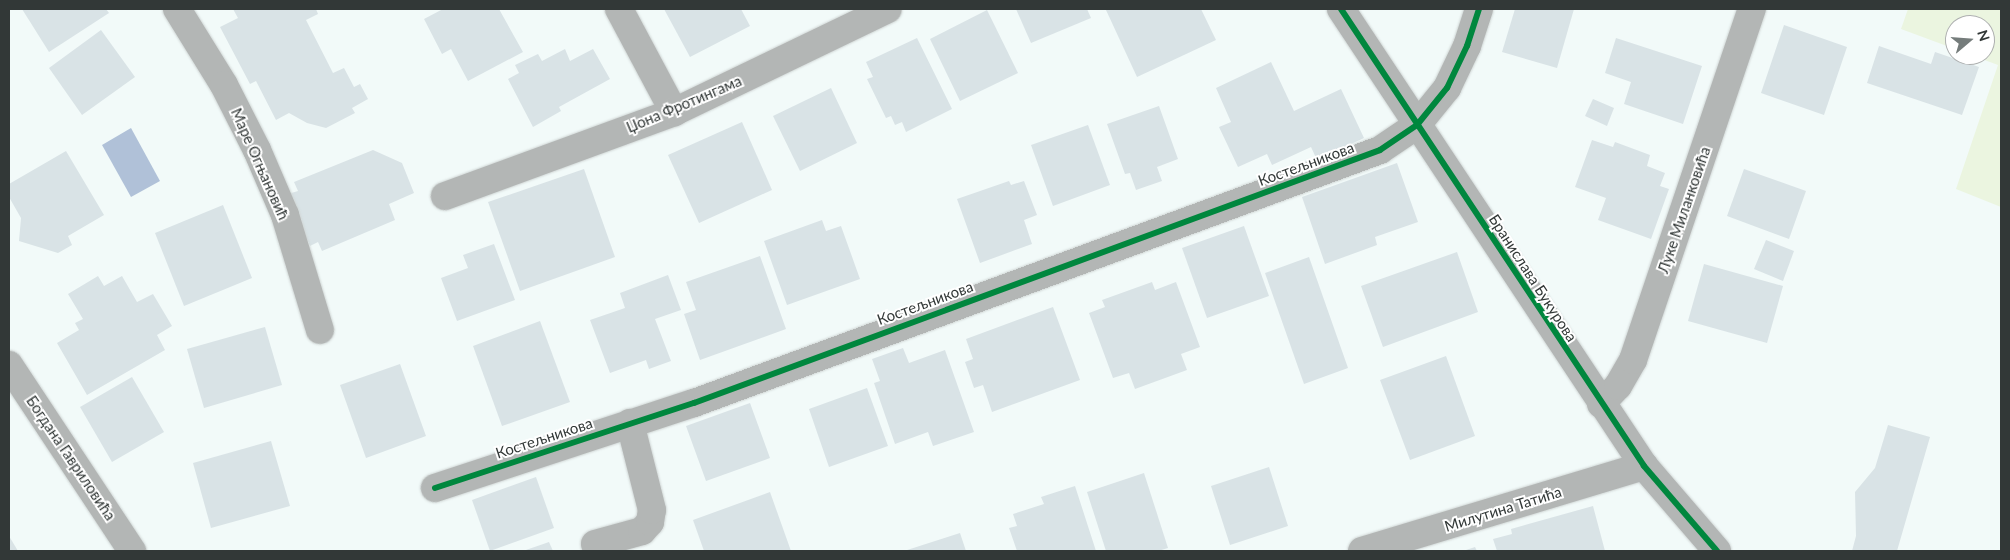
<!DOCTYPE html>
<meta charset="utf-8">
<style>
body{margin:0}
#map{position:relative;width:2010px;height:560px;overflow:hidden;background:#f2faf9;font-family:Lato,sans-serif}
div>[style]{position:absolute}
.green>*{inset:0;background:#ebf5e0}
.water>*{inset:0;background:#b0c1d8}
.building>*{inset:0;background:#d9e3e6}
.roads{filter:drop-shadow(0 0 1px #d0d6d5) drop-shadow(0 0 1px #d0d6d5)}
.minor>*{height:28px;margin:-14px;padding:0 14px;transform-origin:14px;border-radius:14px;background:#b3b6b5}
.cycleway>*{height:6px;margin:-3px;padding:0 3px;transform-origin:3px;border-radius:3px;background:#00873e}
span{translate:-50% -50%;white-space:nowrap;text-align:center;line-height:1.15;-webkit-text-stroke:4px #fff;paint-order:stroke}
.street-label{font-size:15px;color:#323837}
.frame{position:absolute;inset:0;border:10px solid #323837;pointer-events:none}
.north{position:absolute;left:1945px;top:15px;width:50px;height:50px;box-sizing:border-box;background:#fff;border:1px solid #adafaf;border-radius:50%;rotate:72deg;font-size:14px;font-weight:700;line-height:20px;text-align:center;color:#323837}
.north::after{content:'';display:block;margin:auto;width:18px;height:22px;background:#757c7b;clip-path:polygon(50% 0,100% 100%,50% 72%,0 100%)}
</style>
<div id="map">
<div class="green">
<div style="clip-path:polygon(1908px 9px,2001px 9px,2001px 207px,1956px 189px,1998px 65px,1971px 55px,1985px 55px,1985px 25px,1955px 25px,1955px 49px,1901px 29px)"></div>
</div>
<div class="water">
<div style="clip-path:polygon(131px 128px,160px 181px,131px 197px,102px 145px)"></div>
</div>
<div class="building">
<div style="clip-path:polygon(22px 9px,106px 9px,109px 13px,49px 52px)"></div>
<div style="clip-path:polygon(233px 9px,316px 9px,318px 14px,306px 20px,333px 73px,344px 68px,354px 87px,360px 84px,368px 99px,352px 108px,355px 113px,326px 128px,307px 123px,289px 113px,276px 120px,256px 81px,250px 84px,220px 27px,238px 18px)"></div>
<div style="clip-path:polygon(443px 9px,499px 9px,523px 52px,468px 81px,451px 49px,442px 54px,424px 19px)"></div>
<div style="clip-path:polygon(664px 9px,741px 9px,750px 26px,690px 57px)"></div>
<div style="clip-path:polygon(1016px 9px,1087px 9px,1091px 18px,1031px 43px)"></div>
<div style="clip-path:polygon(1108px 9px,1201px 9px,1216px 40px,1137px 77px,1106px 10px)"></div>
<div style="clip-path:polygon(1515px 9px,1574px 9px,1557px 68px,1502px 52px)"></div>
<div style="clip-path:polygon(987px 10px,1018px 73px,960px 101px,930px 39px)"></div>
<div style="clip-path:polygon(1784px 25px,1847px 47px,1824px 115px,1761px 93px)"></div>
<div style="clip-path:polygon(101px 30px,135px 77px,82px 115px,49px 68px)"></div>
<div style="clip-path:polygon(917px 38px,952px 109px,906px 132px,902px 122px,895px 125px,891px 116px,886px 118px,867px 79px,873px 77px,866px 62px)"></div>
<div style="clip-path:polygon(1616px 38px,1702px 66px,1683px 124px,1624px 104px,1631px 82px,1605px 73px)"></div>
<div style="clip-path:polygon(1879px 46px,1931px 64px,1935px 52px,1979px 67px,1962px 115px,1867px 83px)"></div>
<div style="clip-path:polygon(565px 49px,570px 61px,593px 49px,610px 79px,559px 107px,561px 111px,533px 127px,508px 79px,519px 73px,515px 65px,538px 54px,542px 61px)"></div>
<div style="clip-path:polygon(1271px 62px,1294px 111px,1341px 89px,1364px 138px,1317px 160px,1311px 147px,1272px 165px,1267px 154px,1238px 167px,1219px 127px,1231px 122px,1216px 88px)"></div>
<div style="clip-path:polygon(831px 88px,857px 143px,800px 171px,773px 116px)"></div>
<div style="clip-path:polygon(1593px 99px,1614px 108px,1607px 126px,1585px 116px)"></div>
<div style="clip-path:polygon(1159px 106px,1178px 159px,1157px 167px,1162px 181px,1136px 190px,1130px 173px,1125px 174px,1107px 124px)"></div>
<div style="clip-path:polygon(742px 122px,772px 190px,699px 223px,668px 155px)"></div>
<div style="clip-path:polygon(1088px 125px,1110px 185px,1053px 206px,1031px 145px)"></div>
<div style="clip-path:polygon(1592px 140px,1613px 147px,1615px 142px,1650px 155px,1647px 166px,1665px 173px,1660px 186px,1669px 189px,1651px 239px,1598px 220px,1606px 198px,1575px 187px)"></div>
<div style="clip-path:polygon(373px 150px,402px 163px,414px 193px,389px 204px,395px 220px,322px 251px,318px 242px,310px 246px,288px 194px,298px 191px,294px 182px)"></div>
<div style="clip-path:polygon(66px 151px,104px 215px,68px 236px,72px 245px,58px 253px,19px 241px,21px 218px,9px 197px,9px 184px)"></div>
<div style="clip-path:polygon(1397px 163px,1418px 222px,1375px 237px,1377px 245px,1325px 264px,1302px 197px)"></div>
<div style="clip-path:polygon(584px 169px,615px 257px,520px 291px,488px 202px)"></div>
<div style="clip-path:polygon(1744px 169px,1806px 191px,1789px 239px,1727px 216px)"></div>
<div style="clip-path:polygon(1009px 181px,1011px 185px,1024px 181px,1037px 215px,1024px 220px,1032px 244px,980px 263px,957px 199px)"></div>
<div style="clip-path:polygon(223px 205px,252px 278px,184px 306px,155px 233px)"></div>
<div style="clip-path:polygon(822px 220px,826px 231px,841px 226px,860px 279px,787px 305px,764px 241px)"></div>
<div style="clip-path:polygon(1244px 226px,1269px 296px,1207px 318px,1182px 248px)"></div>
<div style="clip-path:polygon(1766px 240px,1794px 251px,1783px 281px,1754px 269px)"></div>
<div style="clip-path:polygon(494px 244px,515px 300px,457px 321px,441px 278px,468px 268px,463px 255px)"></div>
<div style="clip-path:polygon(1457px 252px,1478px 312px,1383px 347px,1361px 286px)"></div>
<div style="clip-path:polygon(760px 256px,786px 329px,700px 360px,684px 314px,696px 310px,686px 282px)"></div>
<div style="clip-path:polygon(1309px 257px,1348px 368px,1304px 384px,1265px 273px)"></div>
<div style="clip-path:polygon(1704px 264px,1783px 286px,1767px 343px,1688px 321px)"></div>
<div style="clip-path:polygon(668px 275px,681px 310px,655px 319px,671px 361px,649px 369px,646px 360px,610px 373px,590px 320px,625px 308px,620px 293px)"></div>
<div style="clip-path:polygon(98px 276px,104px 286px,122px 276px,137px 302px,153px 294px,172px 326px,157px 335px,165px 350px,87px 395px,57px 343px,79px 330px,75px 323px,83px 319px,68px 294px)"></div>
<div style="clip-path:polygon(1152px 282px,1155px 290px,1176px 282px,1200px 347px,1181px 354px,1187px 370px,1135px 389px,1129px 373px,1113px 378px,1089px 313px,1105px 307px,1102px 300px)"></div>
<div style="clip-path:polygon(1053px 307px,1080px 380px,992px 412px,983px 385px,974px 388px,965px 362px,973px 359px,966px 339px)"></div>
<div style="clip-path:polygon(540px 321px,570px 402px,502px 426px,473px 346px)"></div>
<div style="clip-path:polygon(265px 327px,282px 385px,204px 408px,187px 349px)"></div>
<div style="clip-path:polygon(903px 348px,909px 363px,945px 350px,974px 432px,933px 446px,928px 432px,895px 444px,874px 383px,880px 381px,872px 359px)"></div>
<div style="clip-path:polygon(1446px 356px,1475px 436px,1410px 460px,1380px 380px)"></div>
<div style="clip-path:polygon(400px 364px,426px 436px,366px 458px,340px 385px)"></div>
<div style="clip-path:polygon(132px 377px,164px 432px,112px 462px,80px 407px)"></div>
<div style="clip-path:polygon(867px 388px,888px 446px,829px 467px,809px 409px)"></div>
<div style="clip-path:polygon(750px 403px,770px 458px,706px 481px,686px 426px)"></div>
<div style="clip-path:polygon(1888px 425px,1930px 437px,1897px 551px,1852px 551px,1856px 536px,1855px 492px,1875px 468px)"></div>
<div style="clip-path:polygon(271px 441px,290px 506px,211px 528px,193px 463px)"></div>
<div style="clip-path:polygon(1269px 467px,1288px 526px,1230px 545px,1211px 486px)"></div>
<div style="clip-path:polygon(1144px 473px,1168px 548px,1158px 551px,1106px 551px,1087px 492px)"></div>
<div style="clip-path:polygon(536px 477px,554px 528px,490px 551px,472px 500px)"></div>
<div style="clip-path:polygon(1075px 486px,1096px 551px,1017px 551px,1009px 528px,1017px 526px,1013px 514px,1044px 504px,1041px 497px)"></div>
<div style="clip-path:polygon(770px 492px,791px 551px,704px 551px,693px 520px)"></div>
<div style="clip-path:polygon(1593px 506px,1605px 551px,1497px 551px,1493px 539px,1512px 534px,1511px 529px)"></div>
<div style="clip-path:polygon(960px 533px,966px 551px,904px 551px)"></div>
<div style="clip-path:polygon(9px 536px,18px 551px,9px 551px)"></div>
<div style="clip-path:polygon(549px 542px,553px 551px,523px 551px)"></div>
<div style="clip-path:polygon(1475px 547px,1477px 551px,1463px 551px)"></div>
</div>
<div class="roads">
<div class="minor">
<div style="left:177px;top:9px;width:89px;rotate:58.3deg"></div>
<div style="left:224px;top:85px;width:73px;rotate:63.1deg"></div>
<div style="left:257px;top:150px;width:71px;rotate:66.7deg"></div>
<div style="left:285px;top:215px;width:120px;rotate:73.1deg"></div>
<div style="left:619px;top:9px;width:117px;rotate:61.9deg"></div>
<div style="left:1341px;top:9px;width:548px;rotate:56.45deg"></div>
<div style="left:1644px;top:466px;width:112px;rotate:49.3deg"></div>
<div style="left:445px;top:196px;width:244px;rotate:-20.1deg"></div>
<div style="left:674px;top:112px;width:237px;rotate:-25.7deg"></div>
<div style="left:9px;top:365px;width:223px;rotate:56.5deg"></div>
<div style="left:1601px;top:404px;width:25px;rotate:-47deg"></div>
<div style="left:1618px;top:386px;width:30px;rotate:-60deg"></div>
<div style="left:1633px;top:360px;width:371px;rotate:-71.3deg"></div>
<div style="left:435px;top:488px;width:273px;rotate:-18.2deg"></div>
<div style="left:694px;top:403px;width:731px;rotate:-20.24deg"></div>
<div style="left:1380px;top:150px;width:45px;rotate:-34deg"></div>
<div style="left:1417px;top:125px;width:48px;rotate:-51deg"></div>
<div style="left:1447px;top:88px;width:47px;rotate:-64.5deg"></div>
<div style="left:1467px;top:46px;width:39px;rotate:-72deg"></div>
<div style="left:595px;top:544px;width:49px;rotate:-15.5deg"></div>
<div style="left:642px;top:531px;width:12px;rotate:-48deg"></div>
<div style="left:650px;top:522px;width:12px;rotate:-81deg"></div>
<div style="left:652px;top:510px;width:90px;rotate:-104.2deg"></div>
<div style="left:1362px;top:551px;width:295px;rotate:-16.8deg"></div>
</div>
</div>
<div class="cycleway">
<div style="left:1341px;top:9px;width:548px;rotate:56.45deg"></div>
<div style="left:1644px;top:466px;width:112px;rotate:49.3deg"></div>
<div style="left:435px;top:488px;width:273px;rotate:-18.2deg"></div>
<div style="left:694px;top:403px;width:731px;rotate:-20.24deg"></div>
<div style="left:1380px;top:150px;width:45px;rotate:-34deg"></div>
<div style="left:1417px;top:125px;width:48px;rotate:-51deg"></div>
<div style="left:1447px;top:88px;width:47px;rotate:-64.5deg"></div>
<div style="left:1467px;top:46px;width:39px;rotate:-72deg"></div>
</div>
<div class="street-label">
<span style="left:684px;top:104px;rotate:-23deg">Џона Фротингама</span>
<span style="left:260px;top:164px;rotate:66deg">Маре Огњановић</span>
<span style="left:1306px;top:164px;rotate:-20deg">Костељникова</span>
<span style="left:1684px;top:210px;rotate:-71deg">Луке Миланковића</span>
<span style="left:1533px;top:278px;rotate:57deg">Бранислава Букурова</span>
<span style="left:925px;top:303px;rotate:-20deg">Костељникова</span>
<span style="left:544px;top:438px;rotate:-18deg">Костељникова</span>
<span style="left:71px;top:458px;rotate:56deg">Богдана Гавриловића</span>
<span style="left:1503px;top:509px;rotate:-17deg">Милутина Татића</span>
</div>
<div class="frame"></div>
<div class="north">N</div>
</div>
